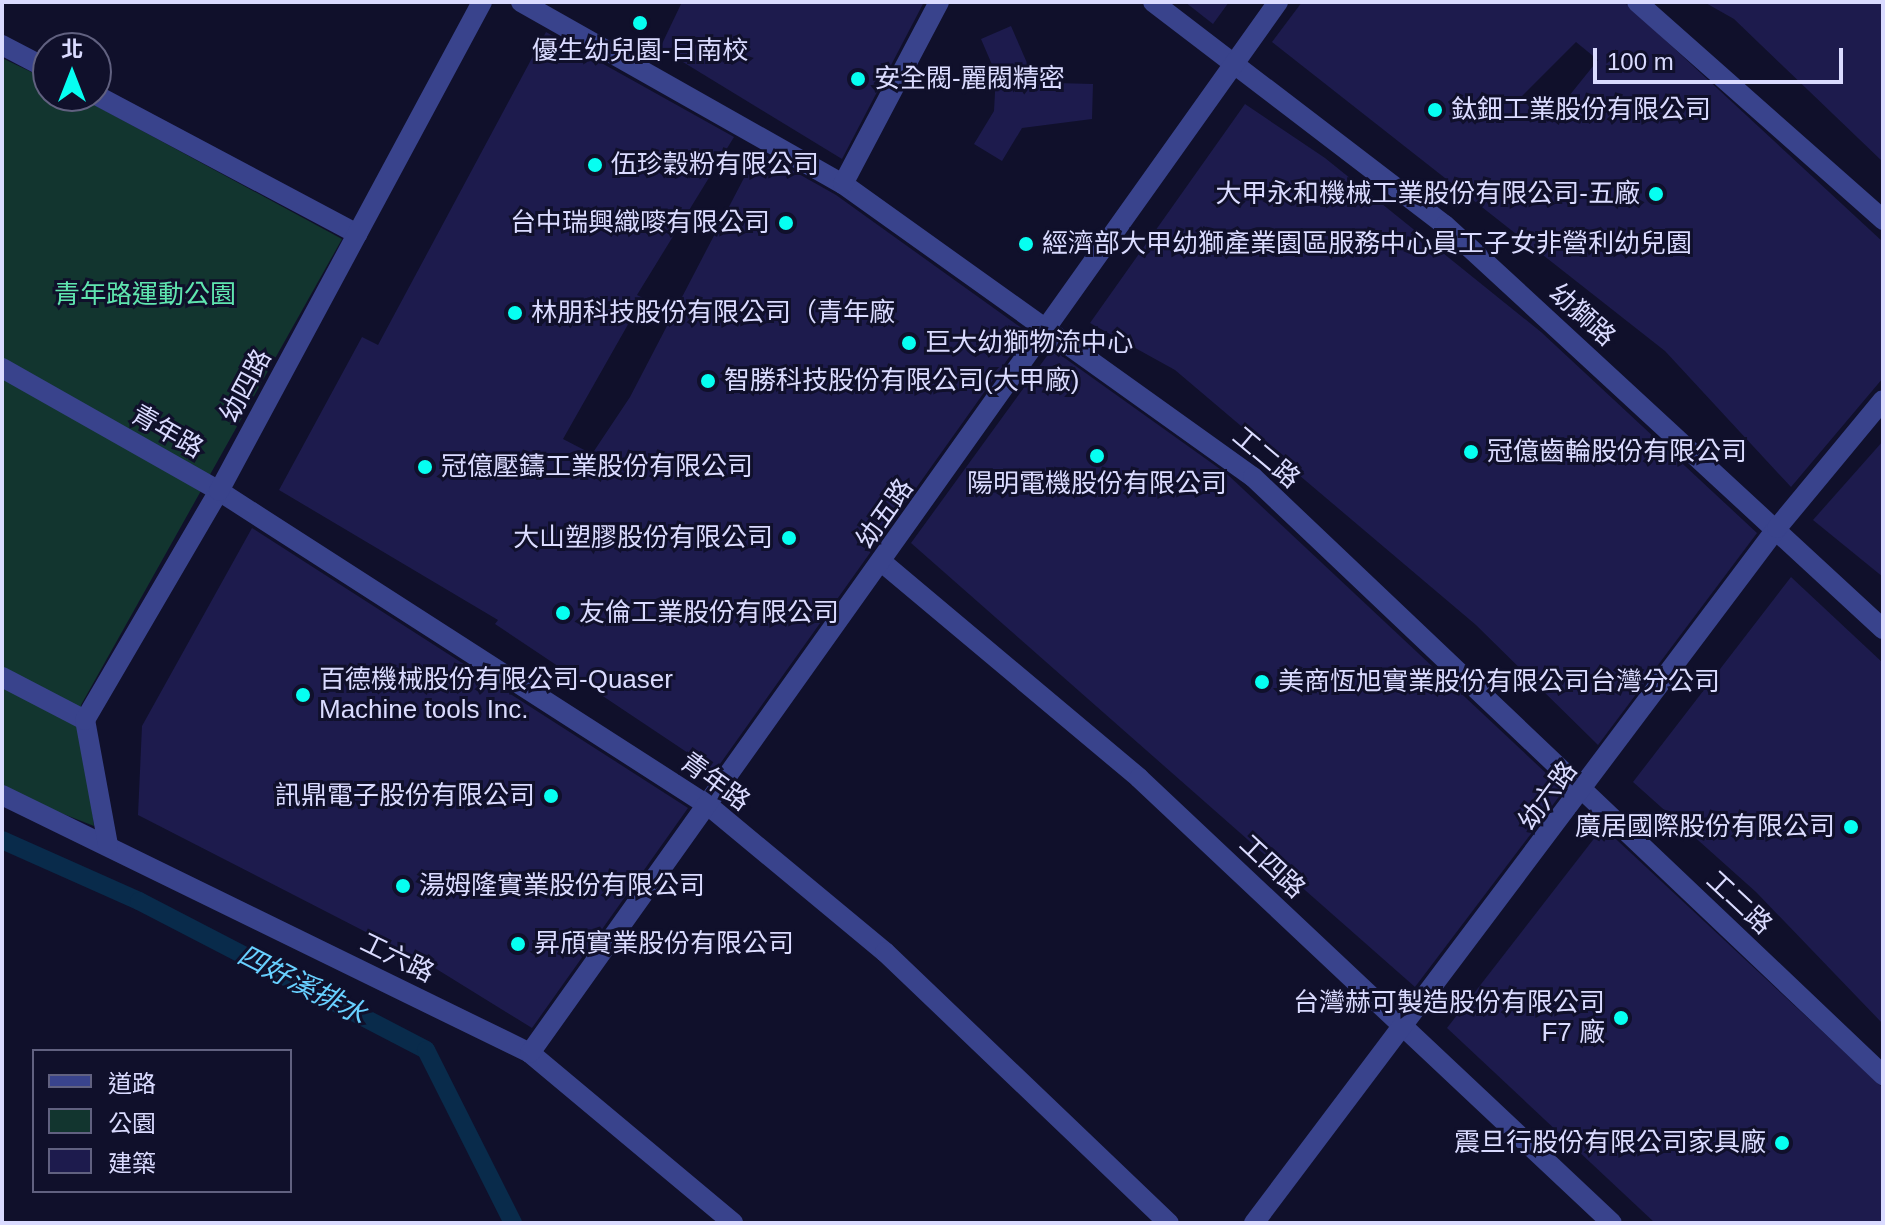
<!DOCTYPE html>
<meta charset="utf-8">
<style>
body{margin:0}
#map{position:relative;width:1885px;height:1225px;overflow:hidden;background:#10102b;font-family:Helvetica,"Noto Sans TC",sans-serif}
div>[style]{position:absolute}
.green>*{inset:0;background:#12352f}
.canal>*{height:18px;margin:-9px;padding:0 9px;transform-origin:9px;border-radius:9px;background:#092b4b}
.building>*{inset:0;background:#1d1b4d}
.minor>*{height:20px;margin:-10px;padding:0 10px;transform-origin:10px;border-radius:10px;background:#39438c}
.dots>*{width:22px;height:22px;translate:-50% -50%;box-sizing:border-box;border:4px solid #10102b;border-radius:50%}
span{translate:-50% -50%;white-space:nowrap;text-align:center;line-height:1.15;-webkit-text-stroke:6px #10102b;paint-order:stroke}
.poi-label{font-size:26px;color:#dadbff}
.left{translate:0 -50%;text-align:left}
.right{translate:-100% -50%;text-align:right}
.park-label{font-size:26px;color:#5fe5af}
.street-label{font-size:26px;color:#dadbff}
.water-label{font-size:28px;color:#68d0ff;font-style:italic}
.frame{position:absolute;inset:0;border:4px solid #dadbff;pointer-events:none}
.legend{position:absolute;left:32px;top:1049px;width:260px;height:144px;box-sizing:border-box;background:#10102b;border:2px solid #616180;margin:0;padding:10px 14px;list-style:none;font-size:24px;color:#dadbff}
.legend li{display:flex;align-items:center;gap:16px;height:40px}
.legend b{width:40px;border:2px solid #616180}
.north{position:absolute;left:32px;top:32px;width:80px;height:80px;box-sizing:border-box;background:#10102b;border:2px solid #616180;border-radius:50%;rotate:0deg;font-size:22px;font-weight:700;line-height:32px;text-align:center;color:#dadbff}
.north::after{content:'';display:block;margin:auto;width:28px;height:36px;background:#06fff1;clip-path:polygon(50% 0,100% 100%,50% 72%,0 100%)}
.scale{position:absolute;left:1593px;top:48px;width:250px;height:36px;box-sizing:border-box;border:4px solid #dadbff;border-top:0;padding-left:10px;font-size:24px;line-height:28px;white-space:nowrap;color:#dadbff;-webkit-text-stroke:6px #10102b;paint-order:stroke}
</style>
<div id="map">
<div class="green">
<div style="clip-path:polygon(2px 58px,48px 80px,48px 96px,78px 96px,342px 239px,81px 705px,94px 826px,2px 790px)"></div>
</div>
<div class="canal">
<div style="left:2px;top:840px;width:150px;rotate:24deg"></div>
<div style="left:139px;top:901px;width:323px;rotate:27.4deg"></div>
<div style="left:426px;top:1050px;width:194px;rotate:63.3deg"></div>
</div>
<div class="building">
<div style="clip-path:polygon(682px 2px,924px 2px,842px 159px,660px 48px)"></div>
<div style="clip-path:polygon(1185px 2px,1229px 2px,1213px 24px)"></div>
<div style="clip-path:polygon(evenodd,1302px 2px,1624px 2px,1883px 242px,1883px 378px,1791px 487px,1665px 351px,1272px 42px,1302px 2px,1576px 42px,1598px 60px,1548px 122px,1520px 98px,1576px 42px)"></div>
<div style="clip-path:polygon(1704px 2px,1883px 2px,1883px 162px,1734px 19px)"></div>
<div style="clip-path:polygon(1011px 26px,1027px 63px,1056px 83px,1093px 84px,1092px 119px,1022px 128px,1002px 161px,974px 144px,994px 111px,996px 74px,981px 39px)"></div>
<div style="clip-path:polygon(546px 32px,734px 137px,637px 295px,643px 298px,563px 439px,592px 454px,630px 397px,758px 151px,836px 195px,1027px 332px,715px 771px,495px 624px,498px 620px,279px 490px,362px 337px,378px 345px)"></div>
<div style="clip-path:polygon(1245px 104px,1325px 158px,1541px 332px,1757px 533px,1598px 745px,1476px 625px,1175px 370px,1090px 323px)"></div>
<div style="clip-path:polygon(1052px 349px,1227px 474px,1564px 790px,1415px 987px,911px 543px)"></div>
<div style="clip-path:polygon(1883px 441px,1883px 577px,1813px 520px)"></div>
<div style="clip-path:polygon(252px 528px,688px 808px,532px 1028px,430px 965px,138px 815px,142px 726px)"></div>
<div style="clip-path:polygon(1791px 577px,1883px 663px,1883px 1024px,1756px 892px,1633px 782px)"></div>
<div style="clip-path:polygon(1603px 827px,1883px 1088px,1883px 1223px,1655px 1223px,1447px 1028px)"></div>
</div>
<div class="minor">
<div style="left:521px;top:2px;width:370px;rotate:29.5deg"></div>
<div style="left:843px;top:184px;width:504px;rotate:35.55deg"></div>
<div style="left:1253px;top:477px;width:869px;rotate:43.51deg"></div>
<div style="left:1153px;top:2px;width:367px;rotate:37.4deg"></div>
<div style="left:1445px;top:225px;width:596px;rotate:42.69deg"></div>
<div style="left:1637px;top:2px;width:329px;rotate:41.5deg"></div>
<div style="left:2px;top:45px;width:52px;rotate:27.6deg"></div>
<div style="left:96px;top:95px;width:296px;rotate:28deg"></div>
<div style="left:843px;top:184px;width:206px;rotate:-62.2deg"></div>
<div style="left:2px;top:368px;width:249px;rotate:29.5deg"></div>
<div style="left:219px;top:491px;width:583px;rotate:32.74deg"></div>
<div style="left:709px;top:806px;width:229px;rotate:39.7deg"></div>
<div style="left:885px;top:952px;width:393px;rotate:43.7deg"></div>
<div style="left:883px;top:563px;width:334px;rotate:40deg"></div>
<div style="left:1139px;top:778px;width:649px;rotate:43.25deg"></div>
<div style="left:2px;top:677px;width:93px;rotate:27.4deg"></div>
<div style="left:2px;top:795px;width:588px;rotate:26.04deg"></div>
<div style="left:530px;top:1053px;width:265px;rotate:39.9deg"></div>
<div style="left:108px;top:845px;width:127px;rotate:-100.4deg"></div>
<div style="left:85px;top:720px;width:265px;rotate:-59.7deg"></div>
<div style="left:219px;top:491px;width:555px;rotate:-61.73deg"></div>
<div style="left:530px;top:1053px;width:1290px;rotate:-54.56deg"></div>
<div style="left:1254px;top:1223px;width:870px;rotate:-53.04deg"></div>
<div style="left:1777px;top:528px;width:166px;rotate:-50.4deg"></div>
</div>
<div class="dots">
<div style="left:640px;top:23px;background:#06fff1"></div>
<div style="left:858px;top:79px;background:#06fff1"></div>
<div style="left:1435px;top:110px;background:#06fff1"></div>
<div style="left:595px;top:165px;background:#06fff1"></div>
<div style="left:1656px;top:194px;background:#06fff1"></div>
<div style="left:786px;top:223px;background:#06fff1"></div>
<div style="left:1026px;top:244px;background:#06fff1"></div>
<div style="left:515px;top:313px;background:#06fff1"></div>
<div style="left:909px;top:343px;background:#06fff1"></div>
<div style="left:708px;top:381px;background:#06fff1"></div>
<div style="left:1471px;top:452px;background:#06fff1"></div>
<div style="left:1097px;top:456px;background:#06fff1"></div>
<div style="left:425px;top:467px;background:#06fff1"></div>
<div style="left:789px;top:538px;background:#06fff1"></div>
<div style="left:563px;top:613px;background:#06fff1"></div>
<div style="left:1262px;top:682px;background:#06fff1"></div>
<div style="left:303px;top:695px;background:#06fff1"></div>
<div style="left:551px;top:796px;background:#06fff1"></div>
<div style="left:1851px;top:827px;background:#06fff1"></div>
<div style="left:403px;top:886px;background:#06fff1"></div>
<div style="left:518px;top:944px;background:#06fff1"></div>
<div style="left:1621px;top:1018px;background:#06fff1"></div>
<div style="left:1782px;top:1143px;background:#06fff1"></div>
</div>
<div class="poi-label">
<span style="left:640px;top:51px">優生幼兒園-日南校</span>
<span class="left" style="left:874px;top:79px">安全閥-麗閥精密</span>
<span class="left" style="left:1451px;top:110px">鈦鈿工業股份有限公司</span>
<span class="left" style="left:611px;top:165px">伍珍穀粉有限公司</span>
<span class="right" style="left:1640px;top:194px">大甲永和機械工業股份有限公司-五廠</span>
<span class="right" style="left:770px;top:223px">台中瑞興織嘜有限公司</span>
<span class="left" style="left:1042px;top:244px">經濟部大甲幼獅產業園區服務中心員工子女非營利幼兒園</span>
<span class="left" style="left:531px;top:313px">林朋科技股份有限公司（青年廠</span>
<span class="left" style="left:925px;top:343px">巨大幼獅物流中心</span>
<span class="left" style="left:724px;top:381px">智勝科技股份有限公司(大甲廠)</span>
<span class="left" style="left:1487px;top:452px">冠億齒輪股份有限公司</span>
<span class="left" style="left:441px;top:467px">冠億壓鑄工業股份有限公司</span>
<span style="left:1097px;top:484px">陽明電機股份有限公司</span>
<span class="right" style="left:773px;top:538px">大山塑膠股份有限公司</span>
<span class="left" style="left:579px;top:613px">友倫工業股份有限公司</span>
<span class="left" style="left:319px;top:695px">百德機械股份有限公司-Quaser<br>Machine tools Inc.</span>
<span class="left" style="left:1278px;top:682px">美商恆旭實業股份有限公司台灣分公司</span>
<span class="right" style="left:535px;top:796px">訊鼎電子股份有限公司</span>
<span class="right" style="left:1835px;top:827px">廣居國際股份有限公司</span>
<span class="left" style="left:419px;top:886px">湯姆隆實業股份有限公司</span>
<span class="left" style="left:534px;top:944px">昇頎實業股份有限公司</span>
<span class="right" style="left:1605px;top:1018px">台灣赫可製造股份有限公司<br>F7 廠</span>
<span class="right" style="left:1766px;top:1143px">震旦行股份有限公司家具廠</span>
</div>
<div class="park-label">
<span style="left:145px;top:295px">青年路運動公園</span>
</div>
<div class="street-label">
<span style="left:1582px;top:315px;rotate:42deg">幼獅路</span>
<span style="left:246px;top:386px;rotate:-62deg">幼四路</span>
<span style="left:167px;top:432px;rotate:30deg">青年路</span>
<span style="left:1266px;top:458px;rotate:40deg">工二路</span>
<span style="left:885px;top:514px;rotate:-55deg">幼五路</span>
<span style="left:715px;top:782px;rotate:36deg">青年路</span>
<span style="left:1548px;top:796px;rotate:-53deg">幼六路</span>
<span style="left:1272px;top:867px;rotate:43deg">工四路</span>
<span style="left:1739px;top:903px;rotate:43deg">工二路</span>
<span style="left:397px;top:958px;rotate:26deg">工六路</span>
</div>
<div class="water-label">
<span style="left:302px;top:985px;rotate:27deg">四好溪排水</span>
</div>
<div class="frame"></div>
<ul class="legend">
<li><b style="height:10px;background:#39438c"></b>道路</li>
<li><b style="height:22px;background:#12352f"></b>公園</li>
<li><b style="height:22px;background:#1d1b4d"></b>建築</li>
</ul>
<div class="north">北</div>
<div class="scale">100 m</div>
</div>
